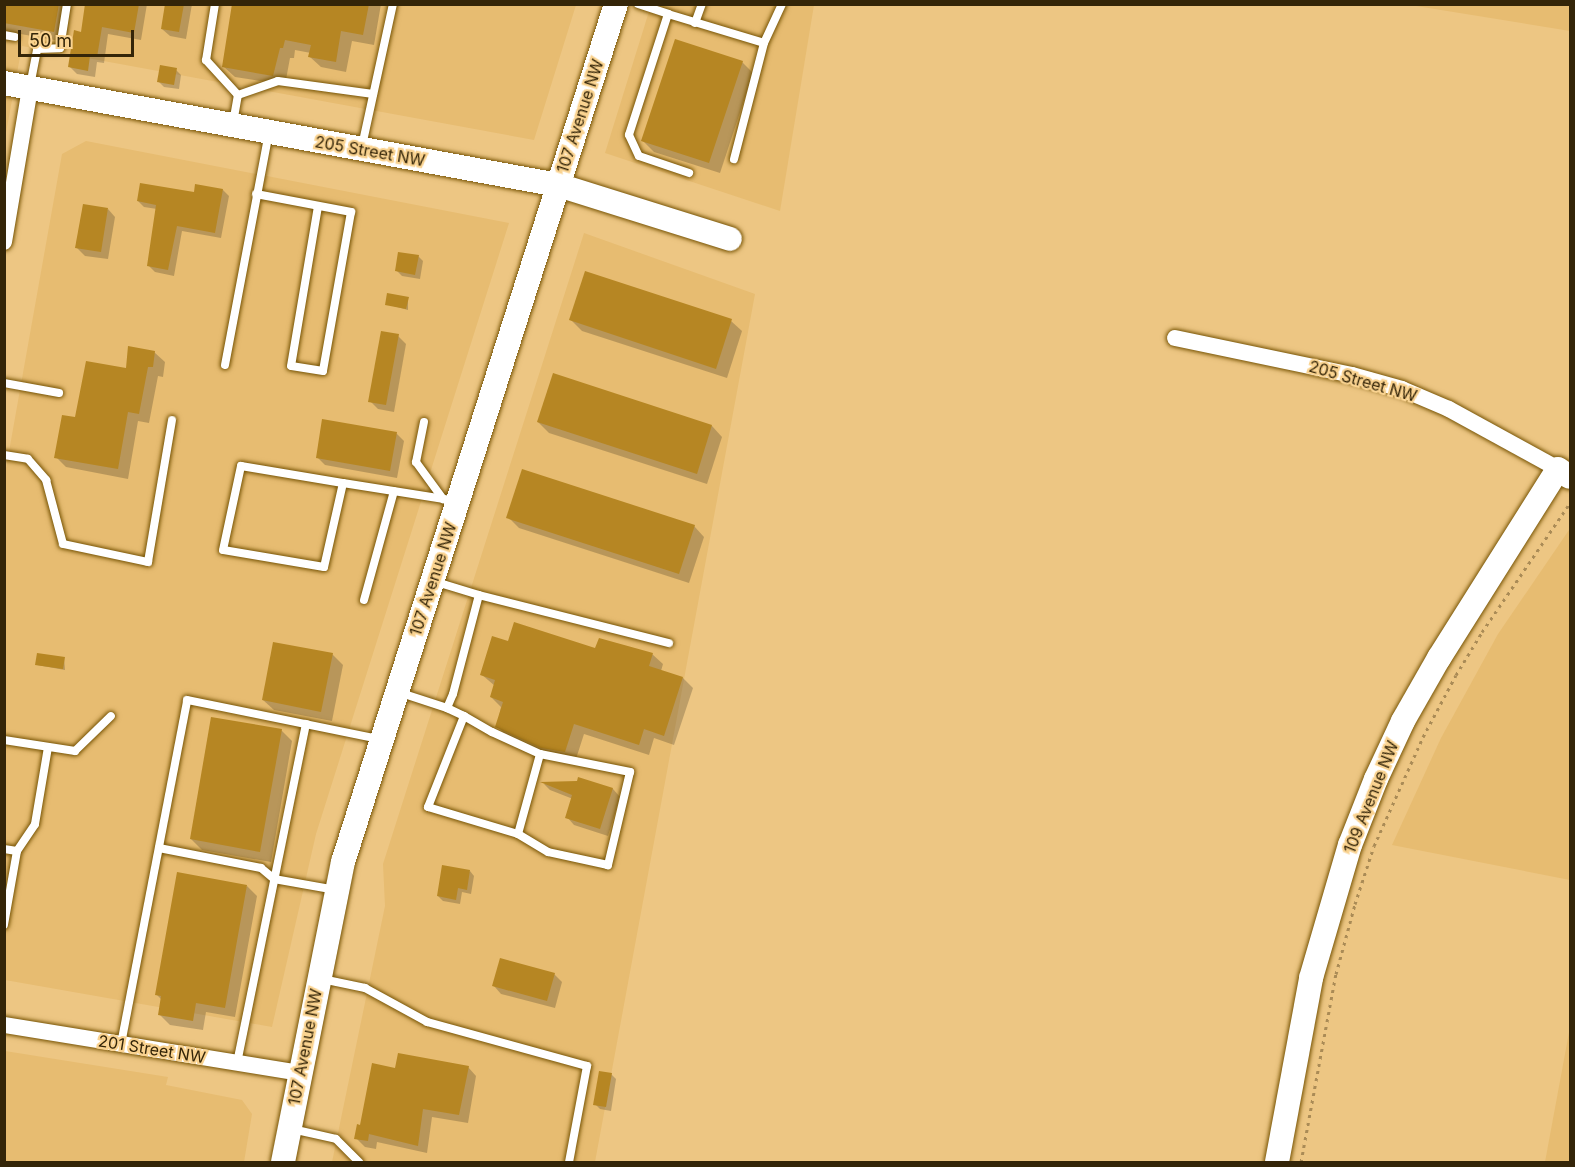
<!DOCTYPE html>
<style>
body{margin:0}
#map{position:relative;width:1575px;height:1167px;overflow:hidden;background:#edc683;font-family:Inter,sans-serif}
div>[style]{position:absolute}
.built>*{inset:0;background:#e7bc71}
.shadow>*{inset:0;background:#0003}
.building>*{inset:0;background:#b68623}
.path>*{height:3px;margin-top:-1.5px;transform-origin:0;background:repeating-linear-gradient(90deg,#aa8b56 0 3px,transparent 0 7.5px)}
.roads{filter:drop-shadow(0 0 2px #775404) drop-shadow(0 0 2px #775404)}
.lane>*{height:8px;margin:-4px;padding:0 4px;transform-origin:4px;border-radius:4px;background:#fff}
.street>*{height:16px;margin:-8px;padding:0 8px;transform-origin:8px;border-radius:8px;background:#fff}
.secondary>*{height:24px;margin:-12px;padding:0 12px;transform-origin:12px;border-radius:12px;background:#fff}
span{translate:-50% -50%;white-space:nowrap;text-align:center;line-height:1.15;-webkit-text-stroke:4.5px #fad390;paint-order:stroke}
.street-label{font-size:16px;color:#342508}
.frame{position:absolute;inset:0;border:6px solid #342508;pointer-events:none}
.scale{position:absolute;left:18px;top:30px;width:116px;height:27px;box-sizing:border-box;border:3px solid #342508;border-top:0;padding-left:8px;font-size:18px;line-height:21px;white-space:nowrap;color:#342508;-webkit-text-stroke:4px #fad390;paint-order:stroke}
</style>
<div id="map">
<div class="built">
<div style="clip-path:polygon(5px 5px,576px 5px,534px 140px,22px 46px,5px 138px)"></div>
<div style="clip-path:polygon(651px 5px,814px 5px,780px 211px,605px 153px)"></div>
<div style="clip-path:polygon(1410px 5px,1570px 5px,1570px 31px)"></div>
<div style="clip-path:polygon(86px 141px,509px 223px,316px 834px,272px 1027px,5px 980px,5px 474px,62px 154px)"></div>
<div style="clip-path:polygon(584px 233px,755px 294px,595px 1162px,332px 1162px,385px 906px,383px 864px)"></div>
<div style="clip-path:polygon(1569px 530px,1570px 880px,1392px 845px,1441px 738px,1498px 634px)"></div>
<div style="clip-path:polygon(1570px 1027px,1570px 1162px,1545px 1162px)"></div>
<div style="clip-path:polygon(5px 1051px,168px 1077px,166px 1085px,242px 1100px,252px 1114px,244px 1162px,5px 1162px)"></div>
</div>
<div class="shadow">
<div style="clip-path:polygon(4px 4px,71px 4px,65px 42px,4px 31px)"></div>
<div style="clip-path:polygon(87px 4px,147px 4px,141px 40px,108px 34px,104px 63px,97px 62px,95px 77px,77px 74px,70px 67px,82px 33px)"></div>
<div style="clip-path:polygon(166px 4px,192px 4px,186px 39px,170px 36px,162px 29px)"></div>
<div style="clip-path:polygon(321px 4px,381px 4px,374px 45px,352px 41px,346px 72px,321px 67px,310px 57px,311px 53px,295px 50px,294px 58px,290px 58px,285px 85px,235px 77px,224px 67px)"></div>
<div style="clip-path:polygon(742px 62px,753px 73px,720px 173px,654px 152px,643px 141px)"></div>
<div style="clip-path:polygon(176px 70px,181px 75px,179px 89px,164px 87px,159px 82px)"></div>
<div style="clip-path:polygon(223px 190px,229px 196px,221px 238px,182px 231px,174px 276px,155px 272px,149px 266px,157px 209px,144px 207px,138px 201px)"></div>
<div style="clip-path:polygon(108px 209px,115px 217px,108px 259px,85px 256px,77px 248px)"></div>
<div style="clip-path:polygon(418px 256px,423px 261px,420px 279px,402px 276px,397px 271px)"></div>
<div style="clip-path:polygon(408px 299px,408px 310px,386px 304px)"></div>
<div style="clip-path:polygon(571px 320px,731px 321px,742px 331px,727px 378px,582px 331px)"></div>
<div style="clip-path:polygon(398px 336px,406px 344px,394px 412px,378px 409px,370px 401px)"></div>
<div style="clip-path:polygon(154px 352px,165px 362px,163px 377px,158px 376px,149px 423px,138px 421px,128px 479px,66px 467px,56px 457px,76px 419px)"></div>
<div style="clip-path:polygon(538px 422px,712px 426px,722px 437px,707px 484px,549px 433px)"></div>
<div style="clip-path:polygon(396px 433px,404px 441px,397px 478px,325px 465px,317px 457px)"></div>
<div style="clip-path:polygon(508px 517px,694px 526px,704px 537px,689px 583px,519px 528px)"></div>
<div style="clip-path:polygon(509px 643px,652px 654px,663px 664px,661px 671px,683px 678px,693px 688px,674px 745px,654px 738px,649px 755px,584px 734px,575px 762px,554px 758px,507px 736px,497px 726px,501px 707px,491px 697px,495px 686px,481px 674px)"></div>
<div style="clip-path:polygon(332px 654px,343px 665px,332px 721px,274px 710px,263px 700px)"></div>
<div style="clip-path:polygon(64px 658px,65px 670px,37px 665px)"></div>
<div style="clip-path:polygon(281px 730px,292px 741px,271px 862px,202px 850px,191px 839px)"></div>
<div style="clip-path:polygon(579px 779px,613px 789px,620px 797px,608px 836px,574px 825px,567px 817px,573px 799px,550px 790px,544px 784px,578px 783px)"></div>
<div style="clip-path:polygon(470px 871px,474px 876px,471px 894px,462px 892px,460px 904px,443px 901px,438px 896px)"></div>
<div style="clip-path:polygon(247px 886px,257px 896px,235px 1017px,206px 1012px,203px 1030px,170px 1025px,159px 1014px,162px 1000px,157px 995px)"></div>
<div style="clip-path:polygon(554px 974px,562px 982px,555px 1008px,501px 994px,494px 986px)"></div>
<div style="clip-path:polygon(468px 1067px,476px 1076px,468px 1123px,432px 1117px,427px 1153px,377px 1142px,376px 1149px,365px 1147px,356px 1138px,397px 1070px)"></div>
<div style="clip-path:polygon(611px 1074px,616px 1079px,611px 1111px,600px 1109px,595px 1104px)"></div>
</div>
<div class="building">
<div style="clip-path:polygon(4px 4px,59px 4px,54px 32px,4px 23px)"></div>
<div style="clip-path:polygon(85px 4px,139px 4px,134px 33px,102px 27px,97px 57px,90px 56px,88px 71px,68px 67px,74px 30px,81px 32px)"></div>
<div style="clip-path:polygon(165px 4px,184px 4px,179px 32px,161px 29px)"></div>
<div style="clip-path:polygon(232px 4px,369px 4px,363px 35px,341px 31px,336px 62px,308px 57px,311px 45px,285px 40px,283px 48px,280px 48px,273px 76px,222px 67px)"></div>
<div style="clip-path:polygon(675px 39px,743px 61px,709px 163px,641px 141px)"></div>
<div style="clip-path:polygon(160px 65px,177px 68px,174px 85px,157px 82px)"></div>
<div style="clip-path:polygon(140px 183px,194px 192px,195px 184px,223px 189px,215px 233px,177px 226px,168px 270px,147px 266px,156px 205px,137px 201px)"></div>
<div style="clip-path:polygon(83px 204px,108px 208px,101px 252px,75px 248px)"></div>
<div style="clip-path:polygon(398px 252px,419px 255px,415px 275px,395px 271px)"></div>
<div style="clip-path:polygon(585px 271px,732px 319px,716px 369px,569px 320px)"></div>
<div style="clip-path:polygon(387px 293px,409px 297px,406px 309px,385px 305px)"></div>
<div style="clip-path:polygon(381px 331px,399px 334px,386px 405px,368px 402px)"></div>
<div style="clip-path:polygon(128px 346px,155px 351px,153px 367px,148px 367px,139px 414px,128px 412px,118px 469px,54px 458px,62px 415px,75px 417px,86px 361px,126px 368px)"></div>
<div style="clip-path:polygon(553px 373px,712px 425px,697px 474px,537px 422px)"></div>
<div style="clip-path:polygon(322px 419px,397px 432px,390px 471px,316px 458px)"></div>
<div style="clip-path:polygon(522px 469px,695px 525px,679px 574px,506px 518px)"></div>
<div style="clip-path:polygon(514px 622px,595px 648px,599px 638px,653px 653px,649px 666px,683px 677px,664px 736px,644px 729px,639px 745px,574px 724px,565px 752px,541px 748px,495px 727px,503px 702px,490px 697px,495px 680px,480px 675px,492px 636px,508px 641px)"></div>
<div style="clip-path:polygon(273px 642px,333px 653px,321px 712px,262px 700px)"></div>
<div style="clip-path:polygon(37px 653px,65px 657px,63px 669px,35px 665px)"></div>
<div style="clip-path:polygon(211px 717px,282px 729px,260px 852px,190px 839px)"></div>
<div style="clip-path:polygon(578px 777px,613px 788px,600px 829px,565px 818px,572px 795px,540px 782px,577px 781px)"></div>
<div style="clip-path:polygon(442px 865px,470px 870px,467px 890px,458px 888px,456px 900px,437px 896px)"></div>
<div style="clip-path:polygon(177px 872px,247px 885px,225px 1008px,196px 1003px,193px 1021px,158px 1015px,161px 996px,155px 995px)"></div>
<div style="clip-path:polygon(500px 958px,555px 973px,547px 1001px,492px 986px)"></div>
<div style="clip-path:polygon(398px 1053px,469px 1066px,459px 1115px,423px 1109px,418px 1146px,369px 1134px,368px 1141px,354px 1139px,357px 1124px,360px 1125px,372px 1063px,395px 1068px)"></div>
<div style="clip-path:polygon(599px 1071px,612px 1073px,606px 1107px,593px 1105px)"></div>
</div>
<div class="path">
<div style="left:1301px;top:1162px;width:191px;rotate:-79.5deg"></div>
<div style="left:1336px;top:974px;width:73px;rotate:-74.8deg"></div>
<div style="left:1355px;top:904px;width:61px;rotate:-71.9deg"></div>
<div style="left:1374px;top:846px;width:120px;rotate:-65.8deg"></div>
<div style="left:1423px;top:737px;width:70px;rotate:-62deg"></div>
<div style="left:1456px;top:675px;width:50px;rotate:-58.8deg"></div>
<div style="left:1482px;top:632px;width:156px;rotate:-55.7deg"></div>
</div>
<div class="roads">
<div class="lane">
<div style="left:215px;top:4px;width:57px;rotate:99.1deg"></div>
<div style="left:206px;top:60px;width:47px;rotate:47.6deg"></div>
<div style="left:638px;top:4px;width:32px;rotate:18deg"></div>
<div style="left:668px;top:14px;width:127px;rotate:107.9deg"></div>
<div style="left:629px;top:135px;width:23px;rotate:65deg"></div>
<div style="left:639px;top:156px;width:53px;rotate:18.8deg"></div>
<div style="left:668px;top:14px;width:100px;rotate:16.8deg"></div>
<div style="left:764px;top:43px;width:120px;rotate:104.5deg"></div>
<div style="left:695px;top:23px;width:20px;rotate:-70deg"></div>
<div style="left:4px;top:35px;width:11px;rotate:10deg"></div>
<div style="left:764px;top:43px;width:43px;rotate:-65.2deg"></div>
<div style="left:30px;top:86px;width:38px;rotate:-79deg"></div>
<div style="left:37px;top:49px;width:23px;rotate:-2deg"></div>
<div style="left:60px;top:48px;width:45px;rotate:-81deg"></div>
<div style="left:233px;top:123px;width:28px;rotate:-80deg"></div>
<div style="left:238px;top:95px;width:42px;rotate:-19.3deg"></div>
<div style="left:278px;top:81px;width:96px;rotate:7.8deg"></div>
<div style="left:362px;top:146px;width:145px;rotate:-77.7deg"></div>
<div style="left:256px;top:194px;width:97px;rotate:10.7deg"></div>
<div style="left:351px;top:212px;width:161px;rotate:100deg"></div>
<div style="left:323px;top:371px;width:32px;rotate:-171deg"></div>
<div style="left:291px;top:366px;width:162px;rotate:-80.4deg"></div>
<div style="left:225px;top:365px;width:237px;rotate:-79.3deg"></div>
<div style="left:4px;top:383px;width:56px;rotate:10.3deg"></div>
<div style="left:424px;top:422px;width:41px;rotate:101.3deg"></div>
<div style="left:416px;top:462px;width:46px;rotate:53.9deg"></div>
<div style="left:4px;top:455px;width:24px;rotate:9deg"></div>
<div style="left:28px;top:459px;width:28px;rotate:49deg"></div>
<div style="left:46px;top:480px;width:66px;rotate:75.1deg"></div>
<div style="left:63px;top:544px;width:87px;rotate:12deg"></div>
<div style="left:148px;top:562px;width:144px;rotate:-80.4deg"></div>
<div style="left:343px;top:483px;width:86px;rotate:102.7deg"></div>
<div style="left:324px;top:567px;width:102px;rotate:-170.4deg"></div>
<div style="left:223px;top:550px;width:86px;rotate:-77.9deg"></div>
<div style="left:241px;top:466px;width:103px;rotate:9.5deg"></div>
<div style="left:343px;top:483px;width:115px;rotate:9deg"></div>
<div style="left:479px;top:595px;width:196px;rotate:14.2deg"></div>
<div style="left:364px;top:600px;width:113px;rotate:-74.6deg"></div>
<div style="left:398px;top:692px;width:52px;rotate:18.1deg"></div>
<div style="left:447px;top:708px;width:15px;rotate:-67deg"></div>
<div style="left:453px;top:694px;width:102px;rotate:-75.3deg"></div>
<div style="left:479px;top:595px;width:48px;rotate:-163.1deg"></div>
<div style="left:447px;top:708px;width:19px;rotate:25deg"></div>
<div style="left:464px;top:716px;width:32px;rotate:30deg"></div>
<div style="left:492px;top:732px;width:53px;rotate:24.6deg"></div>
<div style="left:540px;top:754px;width:92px;rotate:11.3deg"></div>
<div style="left:630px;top:772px;width:96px;rotate:103.3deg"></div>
<div style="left:608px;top:865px;width:61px;rotate:-167.8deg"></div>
<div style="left:548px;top:852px;width:35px;rotate:-149deg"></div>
<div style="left:518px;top:834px;width:94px;rotate:-163.3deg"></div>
<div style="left:428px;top:807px;width:98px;rotate:-68.4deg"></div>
<div style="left:4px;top:740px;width:72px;rotate:8.8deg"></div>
<div style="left:75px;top:751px;width:50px;rotate:-44.2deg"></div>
<div style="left:518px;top:834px;width:83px;rotate:-74.6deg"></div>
<div style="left:159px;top:848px;width:104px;rotate:11.1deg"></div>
<div style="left:261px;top:868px;width:17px;rotate:40deg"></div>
<div style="left:274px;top:879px;width:63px;rotate:10.1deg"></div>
<div style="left:4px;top:849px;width:13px;rotate:9deg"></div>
<div style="left:17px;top:851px;width:75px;rotate:100deg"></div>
<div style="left:17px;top:851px;width:32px;rotate:-56deg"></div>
<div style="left:35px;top:824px;width:78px;rotate:-80.4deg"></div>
<div style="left:322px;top:979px;width:44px;rotate:11.8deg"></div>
<div style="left:365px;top:988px;width:71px;rotate:28.7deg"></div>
<div style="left:427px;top:1022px;width:166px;rotate:15.4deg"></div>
<div style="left:587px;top:1066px;width:98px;rotate:100.6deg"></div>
<div style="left:121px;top:1044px;width:350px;rotate:-79.1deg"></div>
<div style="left:187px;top:700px;width:196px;rotate:11.5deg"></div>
<div style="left:237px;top:1063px;width:346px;rotate:-78.5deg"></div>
<div style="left:292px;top:1129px;width:45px;rotate:12.8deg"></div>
<div style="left:336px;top:1139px;width:33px;rotate:45deg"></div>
</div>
<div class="street">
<div style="left:4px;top:242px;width:155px;rotate:-80.4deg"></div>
<div style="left:1175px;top:338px;width:181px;rotate:11.8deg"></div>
<div style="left:1352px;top:375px;width:52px;rotate:15.6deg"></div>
<div style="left:1402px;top:389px;width:51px;rotate:23.1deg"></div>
<div style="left:1449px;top:409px;width:124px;rotate:28.8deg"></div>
<div style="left:4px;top:1025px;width:299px;rotate:9.2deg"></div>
</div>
<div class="secondary">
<div style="left:4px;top:83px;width:563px;rotate:10.43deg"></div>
<div style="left:558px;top:185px;width:180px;rotate:17.4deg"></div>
<div style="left:283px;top:1162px;width:306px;rotate:-78.7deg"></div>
<div style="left:343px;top:862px;width:900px;rotate:-72.35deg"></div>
<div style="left:1277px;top:1162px;width:187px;rotate:-79.5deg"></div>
<div style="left:1311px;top:978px;width:139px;rotate:-73.7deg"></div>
<div style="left:1350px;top:845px;width:71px;rotate:-68.5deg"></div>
<div style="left:1376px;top:779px;width:64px;rotate:-65deg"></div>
<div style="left:1403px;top:721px;width:73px;rotate:-60.3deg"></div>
<div style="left:1439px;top:658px;width:223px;rotate:-57.8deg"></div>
<div style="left:1558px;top:469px;width:14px;rotate:34deg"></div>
</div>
</div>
<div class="street-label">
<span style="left:580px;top:116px;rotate:-72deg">107 Avenue NW</span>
<span style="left:370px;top:151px;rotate:10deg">205 Street NW</span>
<span style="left:1363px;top:381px;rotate:16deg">205 Street NW</span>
<span style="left:433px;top:579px;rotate:-72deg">107 Avenue NW</span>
<span style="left:1371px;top:797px;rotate:-68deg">109 Avenue NW</span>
<span style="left:305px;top:1047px;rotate:-79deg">107 Avenue NW</span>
<span style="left:152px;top:1049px;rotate:9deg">201 Street NW</span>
</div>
<div class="frame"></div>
<div class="scale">50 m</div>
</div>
